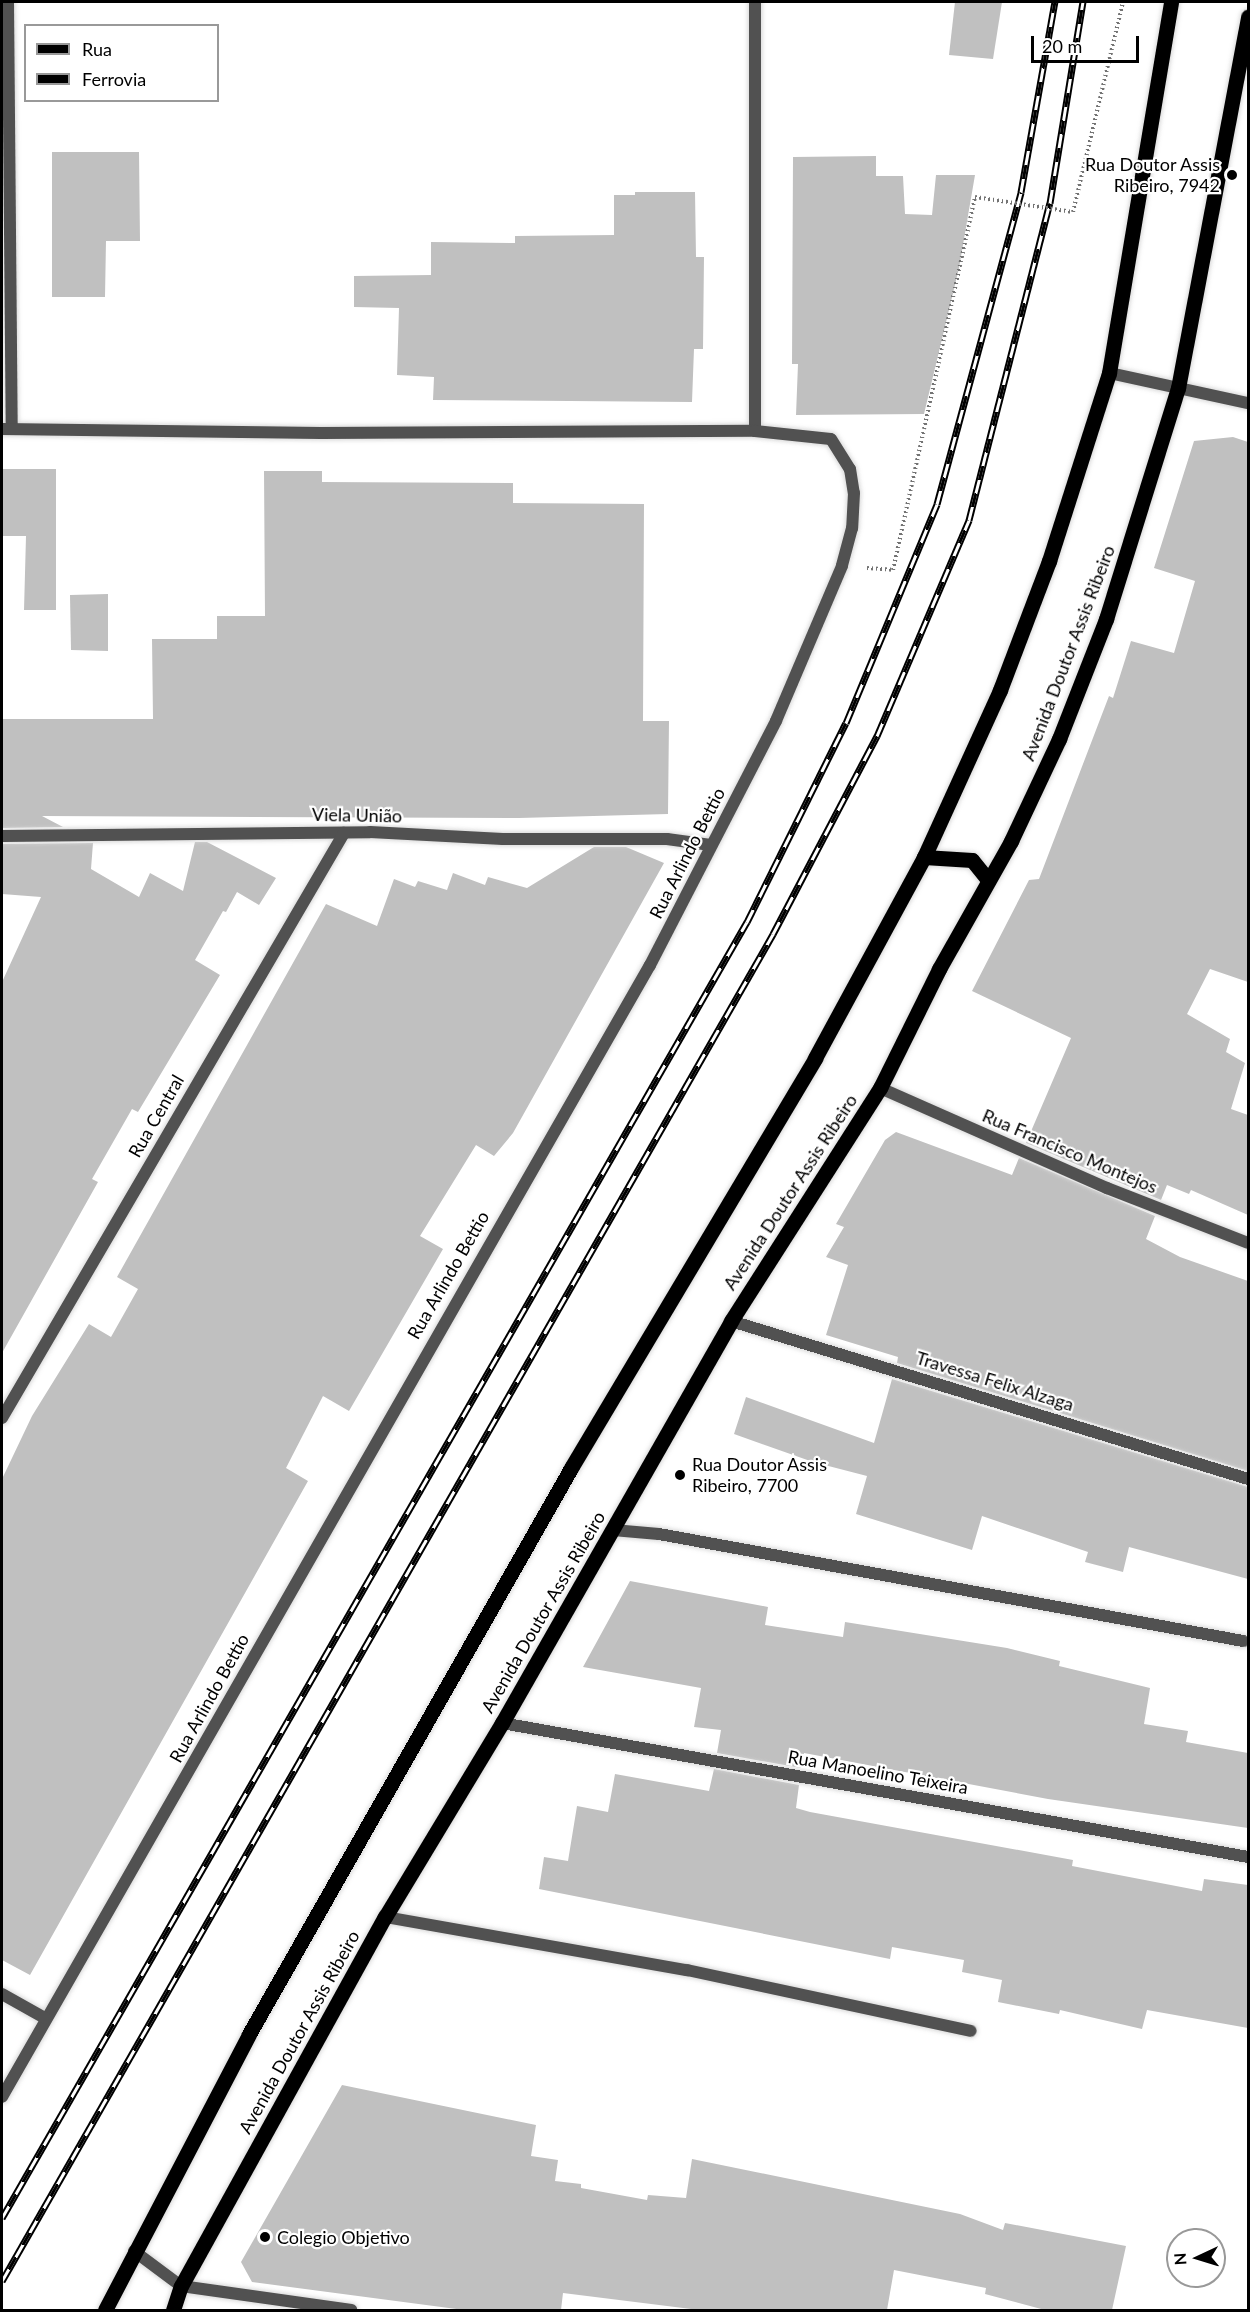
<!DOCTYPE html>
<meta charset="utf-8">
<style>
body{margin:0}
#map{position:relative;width:1250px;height:2312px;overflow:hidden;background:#fff;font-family:Lato,sans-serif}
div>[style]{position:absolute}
.building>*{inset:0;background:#c0c0c0}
.path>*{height:4px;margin-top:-2px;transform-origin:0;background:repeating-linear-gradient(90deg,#737373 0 1.5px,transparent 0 4.5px)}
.roads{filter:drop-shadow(0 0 2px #dbdbdb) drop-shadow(0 0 2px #dbdbdb)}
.lane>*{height:12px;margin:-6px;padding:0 6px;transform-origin:6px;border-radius:6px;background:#515151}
.street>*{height:12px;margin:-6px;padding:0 6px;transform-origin:6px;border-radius:6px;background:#515151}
.primary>*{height:15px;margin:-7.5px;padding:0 7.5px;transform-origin:7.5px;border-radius:7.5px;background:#000}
.rail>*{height:7px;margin-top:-3.5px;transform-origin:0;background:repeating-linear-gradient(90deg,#fff 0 14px,#000 0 28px);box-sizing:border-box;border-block:2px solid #000}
.path-bridge>*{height:4px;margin-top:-2px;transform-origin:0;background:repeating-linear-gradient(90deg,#737373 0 1.5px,transparent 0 4.5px)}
.dots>*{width:16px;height:16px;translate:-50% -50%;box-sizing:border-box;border:3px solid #fff;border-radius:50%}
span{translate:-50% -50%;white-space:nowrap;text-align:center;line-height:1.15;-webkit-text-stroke:4.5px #fff;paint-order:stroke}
.poi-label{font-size:18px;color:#000}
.right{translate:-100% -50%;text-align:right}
.left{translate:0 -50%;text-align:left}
.street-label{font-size:18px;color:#000}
.frame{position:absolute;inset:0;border:3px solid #000;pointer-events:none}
.legend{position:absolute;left:24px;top:24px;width:195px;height:78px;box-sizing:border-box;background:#fff;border:2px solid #999;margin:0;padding:8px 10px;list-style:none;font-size:18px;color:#000}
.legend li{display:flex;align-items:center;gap:12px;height:30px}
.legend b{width:30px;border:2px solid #999}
.north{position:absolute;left:1166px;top:2228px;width:60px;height:60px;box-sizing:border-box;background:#fff;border:2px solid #999;border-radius:50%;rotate:266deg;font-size:16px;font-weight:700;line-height:24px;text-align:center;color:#000}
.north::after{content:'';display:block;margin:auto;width:21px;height:27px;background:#000;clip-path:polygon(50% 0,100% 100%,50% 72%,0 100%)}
.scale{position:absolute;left:1031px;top:36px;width:108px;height:27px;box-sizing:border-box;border:3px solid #000;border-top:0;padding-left:8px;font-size:18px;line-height:21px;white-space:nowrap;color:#000;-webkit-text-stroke:4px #fff;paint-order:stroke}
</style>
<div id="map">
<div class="building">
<div style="clip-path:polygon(955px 2px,1002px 2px,993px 59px,949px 55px)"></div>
<div style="clip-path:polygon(52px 152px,139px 152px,140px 241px,106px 241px,105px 297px,52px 297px)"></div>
<div style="clip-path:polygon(876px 156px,876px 176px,903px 176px,905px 214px,932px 215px,936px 175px,975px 175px,959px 268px,924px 414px,796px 415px,798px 364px,792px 364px,793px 157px)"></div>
<div style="clip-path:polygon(635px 192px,695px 192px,696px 257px,704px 257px,703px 349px,694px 349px,692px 402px,433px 400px,434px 377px,397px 375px,399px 308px,354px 307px,354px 276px,431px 275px,431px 242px,515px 243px,515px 236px,614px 235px,614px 195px,635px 195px)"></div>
<div style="clip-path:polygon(1233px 437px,1248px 442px,1248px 982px,1210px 969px,1187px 1014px,1230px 1039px,1226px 1052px,1245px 1063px,1231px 1109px,1248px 1115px,1248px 1215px,1191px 1190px,1189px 1194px,1167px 1185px,1161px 1200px,1026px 1143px,1071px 1038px,972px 991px,1029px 880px,1039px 879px,1109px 696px,1113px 698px,1131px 641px,1174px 653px,1195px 581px,1154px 568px,1194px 441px)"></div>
<div style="clip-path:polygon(2px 469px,56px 469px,56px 610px,24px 610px,26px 536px,2px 536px)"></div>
<div style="clip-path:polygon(264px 471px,322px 471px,322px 482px,513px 483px,513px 503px,644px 504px,643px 721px,669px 721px,668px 814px,519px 818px,42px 816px,63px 827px,2px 828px,2px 719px,153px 719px,152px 639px,217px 639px,217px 616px,265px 616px)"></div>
<div style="clip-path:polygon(108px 594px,108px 651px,71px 650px,70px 595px)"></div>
<div style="clip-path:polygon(195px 842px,207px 842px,276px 878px,259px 905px,237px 892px,226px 912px,223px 911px,195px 960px,220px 975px,138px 1112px,132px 1109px,92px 1179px,98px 1182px,2px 1353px,2px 982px,41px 897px,2px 894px,2px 844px,93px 843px,91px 869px,139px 897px,150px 873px,183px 891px)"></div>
<div style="clip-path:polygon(594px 847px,626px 847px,664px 863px,513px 1133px,494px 1156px,476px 1145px,420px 1236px,443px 1249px,349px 1411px,323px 1396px,286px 1468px,308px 1481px,30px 1975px,2px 1960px,2px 1479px,32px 1416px,89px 1324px,111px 1337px,138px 1289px,117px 1277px,326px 904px,377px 926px,394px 879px,415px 887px,418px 881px,447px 890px,453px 873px,485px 885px,488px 877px,527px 888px)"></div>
<div style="clip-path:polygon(896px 1132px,1012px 1175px,1019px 1158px,1155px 1216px,1146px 1239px,1180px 1257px,1248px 1281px,1248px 1471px,897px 1363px,898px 1357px,826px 1335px,848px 1265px,826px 1257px,844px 1227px,836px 1224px,885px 1140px)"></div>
<div style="clip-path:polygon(892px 1379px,1248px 1487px,1248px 1579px,1129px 1547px,1123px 1572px,1085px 1562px,1088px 1552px,982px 1516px,972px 1550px,856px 1514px,867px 1476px,813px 1462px,734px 1434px,746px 1397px,874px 1443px)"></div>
<div style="clip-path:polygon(630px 1581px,768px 1607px,765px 1625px,843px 1637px,845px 1622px,1007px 1648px,1060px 1661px,1059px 1666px,1150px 1688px,1144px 1724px,1188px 1731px,1186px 1742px,1248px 1753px,1248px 1828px,1048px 1799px,804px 1753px,801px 1768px,717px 1753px,721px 1730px,694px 1727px,701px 1688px,583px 1667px)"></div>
<div style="clip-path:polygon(714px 1769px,799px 1785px,796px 1808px,810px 1812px,1073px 1860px,1072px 1866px,1202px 1891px,1204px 1879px,1248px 1885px,1248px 2028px,1147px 2010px,1142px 2029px,1060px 2010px,1059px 2014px,998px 2002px,1002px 1980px,962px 1972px,964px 1960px,892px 1947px,890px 1959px,539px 1889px,544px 1857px,568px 1861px,577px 1806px,608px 1812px,615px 1774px,709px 1791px)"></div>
<div style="clip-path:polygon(342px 2085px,536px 2125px,531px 2156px,558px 2160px,555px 2181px,581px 2184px,581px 2188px,647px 2200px,648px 2195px,686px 2198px,692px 2159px,960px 2214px,1003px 2230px,1005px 2223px,1126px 2246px,1112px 2310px,1045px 2310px,985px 2294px,986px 2288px,894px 2270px,887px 2310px,699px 2310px,563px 2293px,561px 2310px,464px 2310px,252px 2282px,241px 2262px)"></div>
</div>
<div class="path">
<div style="left:867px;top:568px;width:26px;rotate:4deg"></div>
<div style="left:893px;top:570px;width:144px;rotate:-77.6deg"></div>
</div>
<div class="roads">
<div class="lane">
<div style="left:2px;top:836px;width:368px;rotate:-0.6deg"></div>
<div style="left:370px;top:832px;width:133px;rotate:3deg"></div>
<div style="left:503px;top:839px;width:164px"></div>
<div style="left:667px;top:839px;width:44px;rotate:7.8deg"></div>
</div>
<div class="street">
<div style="left:8px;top:2px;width:427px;rotate:89.5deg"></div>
<div style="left:755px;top:2px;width:429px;rotate:90deg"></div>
<div style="left:1109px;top:373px;width:142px;rotate:12.2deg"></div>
<div style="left:2px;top:429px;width:319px;rotate:0.7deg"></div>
<div style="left:321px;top:433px;width:434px;rotate:-0.3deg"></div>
<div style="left:755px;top:431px;width:76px;rotate:6deg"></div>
<div style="left:831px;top:439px;width:36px;rotate:58deg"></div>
<div style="left:850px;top:469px;width:24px;rotate:81deg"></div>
<div style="left:854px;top:493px;width:35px;rotate:93deg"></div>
<div style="left:852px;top:528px;width:39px;rotate:105deg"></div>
<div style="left:842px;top:566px;width:168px;rotate:113.1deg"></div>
<div style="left:776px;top:721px;width:275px;rotate:117.3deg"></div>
<div style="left:650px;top:965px;width:1304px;rotate:119.79deg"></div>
<div style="left:880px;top:1088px;width:248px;rotate:23.8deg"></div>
<div style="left:1107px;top:1188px;width:151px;rotate:21.3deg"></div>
<div style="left:731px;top:1321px;width:541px;rotate:16.99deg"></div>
<div style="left:2px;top:1418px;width:678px;rotate:-59.69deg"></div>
<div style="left:613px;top:1530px;width:46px;rotate:5deg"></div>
<div style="left:659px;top:1534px;width:594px;rotate:10.38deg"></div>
<div style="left:502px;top:1723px;width:758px;rotate:10.18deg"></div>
<div style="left:385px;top:1917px;width:307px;rotate:10deg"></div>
<div style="left:687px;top:1970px;width:290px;rotate:12.1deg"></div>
<div style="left:2px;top:1994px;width:49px;rotate:29.2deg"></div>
<div style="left:134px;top:2251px;width:59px;rotate:36.7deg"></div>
<div style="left:181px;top:2286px;width:172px;rotate:8deg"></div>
</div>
<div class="primary">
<div style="left:924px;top:857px;width:48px;rotate:3.6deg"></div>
<div style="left:972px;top:860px;width:26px;rotate:51deg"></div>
<div style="left:105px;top:2310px;width:311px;rotate:-62.4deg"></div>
<div style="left:249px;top:2034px;width:651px;rotate:-60.36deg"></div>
<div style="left:571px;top:1468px;width:477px;rotate:-59.2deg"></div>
<div style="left:815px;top:1058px;width:229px;rotate:-61.5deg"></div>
<div style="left:924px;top:857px;width:183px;rotate:-65.5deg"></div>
<div style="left:1000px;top:690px;width:138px;rotate:-69.2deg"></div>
<div style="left:1049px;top:561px;width:197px;rotate:-72.3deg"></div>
<div style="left:1109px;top:373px;width:376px;rotate:-80.5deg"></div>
<div style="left:173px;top:2310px;width:25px;rotate:-72deg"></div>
<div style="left:181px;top:2286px;width:422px;rotate:-61.1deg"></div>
<div style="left:385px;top:1917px;width:227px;rotate:-58.9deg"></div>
<div style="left:502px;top:1723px;width:463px;rotate:-60.3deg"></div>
<div style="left:731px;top:1321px;width:277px;rotate:-57.4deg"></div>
<div style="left:880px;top:1088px;width:133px;rotate:-63.6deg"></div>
<div style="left:939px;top:969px;width:147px;rotate:-60.6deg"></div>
<div style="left:1011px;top:841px;width:113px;rotate:-64.8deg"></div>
<div style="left:1059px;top:739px;width:129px;rotate:-68.6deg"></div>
<div style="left:1106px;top:619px;width:242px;rotate:-72.7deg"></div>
<div style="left:1178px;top:388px;width:378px;rotate:-79.3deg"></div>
</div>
</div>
<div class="rail">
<div style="left:2px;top:2218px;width:1495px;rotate:-60.11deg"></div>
<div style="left:747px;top:922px;width:222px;rotate:-63.6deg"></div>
<div style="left:846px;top:723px;width:237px;rotate:-67.4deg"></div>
<div style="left:937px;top:504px;width:323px;rotate:-74.9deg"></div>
<div style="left:1021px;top:192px;width:193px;rotate:-79.9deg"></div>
<div style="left:2px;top:2281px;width:1552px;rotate:-60.21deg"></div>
<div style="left:773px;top:934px;width:224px;rotate:-62.3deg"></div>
<div style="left:877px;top:736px;width:235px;rotate:-66.9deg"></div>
<div style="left:969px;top:520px;width:327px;rotate:-75.7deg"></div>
<div style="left:1050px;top:203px;width:204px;rotate:-80.7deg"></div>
</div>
<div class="path-bridge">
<div style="left:924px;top:429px;width:238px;rotate:-77.6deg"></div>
<div style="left:975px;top:197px;width:99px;rotate:8.7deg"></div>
<div style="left:1073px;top:212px;width:216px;rotate:-76.6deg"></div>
</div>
<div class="dots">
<div style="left:1232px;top:175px;background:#000"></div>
<div style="left:680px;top:1475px;background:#000"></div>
<div style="left:265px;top:2237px;background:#000"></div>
</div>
<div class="poi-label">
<span class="right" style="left:1220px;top:175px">Rua Doutor Assis<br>Ribeiro, 7942</span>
<span class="left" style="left:692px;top:1475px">Rua Doutor Assis<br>Ribeiro, 7700</span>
<span class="left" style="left:277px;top:2237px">Colegio Objetivo</span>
</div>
<div class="street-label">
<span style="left:1068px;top:653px;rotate:-69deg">Avenida Doutor Assis Ribeiro</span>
<span style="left:357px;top:815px;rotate:1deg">Viela União</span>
<span style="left:687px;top:853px;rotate:-63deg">Rua Arlindo Bettio</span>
<span style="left:156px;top:1116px;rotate:-60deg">Rua Central</span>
<span style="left:1070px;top:1151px;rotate:23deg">Rua Francisco Montejos</span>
<span style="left:790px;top:1192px;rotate:-57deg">Avenida Doutor Assis Ribeiro</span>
<span style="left:448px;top:1275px;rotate:-60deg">Rua Arlindo Bettio</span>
<span style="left:995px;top:1381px;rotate:17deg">Travessa Felix Alzaga</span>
<span style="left:543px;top:1612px;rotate:-60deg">Avenida Doutor Assis Ribeiro</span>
<span style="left:209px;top:1698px;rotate:-61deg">Rua Arlindo Bettio</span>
<span style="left:878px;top:1772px;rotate:10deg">Rua Manoelino Teixeira</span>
<span style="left:299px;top:2032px;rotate:-61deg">Avenida Doutor Assis Ribeiro</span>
</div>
<div class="frame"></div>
<ul class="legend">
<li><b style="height:8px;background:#000"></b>Rua</li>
<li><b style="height:8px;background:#000"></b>Ferrovia</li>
</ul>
<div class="north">N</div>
<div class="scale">20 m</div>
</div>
